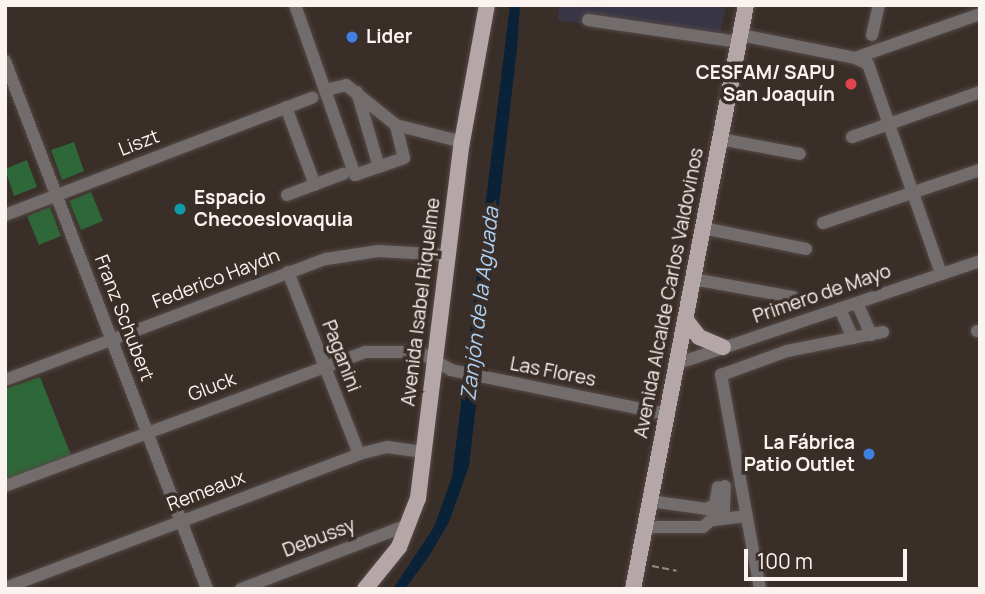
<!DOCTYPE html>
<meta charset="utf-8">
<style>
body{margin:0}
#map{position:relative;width:985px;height:594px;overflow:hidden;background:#3a2e29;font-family:Manrope,sans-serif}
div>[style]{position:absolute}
.industrial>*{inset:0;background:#393647}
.green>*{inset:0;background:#2e6738}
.water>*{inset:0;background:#092238}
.path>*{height:2px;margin-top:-1px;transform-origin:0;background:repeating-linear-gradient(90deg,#958b86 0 7px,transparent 0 10.5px)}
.roads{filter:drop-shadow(0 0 2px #554a45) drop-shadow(0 0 2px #554a45)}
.minor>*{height:12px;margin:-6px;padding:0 6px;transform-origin:6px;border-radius:6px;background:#736c6d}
.major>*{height:16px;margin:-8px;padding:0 8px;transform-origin:8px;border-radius:8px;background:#b5a7a8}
.dots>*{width:19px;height:19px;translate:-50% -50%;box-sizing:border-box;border:4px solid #3a2e29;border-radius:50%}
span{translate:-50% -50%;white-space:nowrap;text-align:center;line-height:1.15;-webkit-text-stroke:7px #3a2e29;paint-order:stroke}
.poi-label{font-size:19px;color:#fbf3ef;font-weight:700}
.left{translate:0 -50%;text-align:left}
.right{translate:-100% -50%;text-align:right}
.street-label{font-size:19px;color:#fbf3ef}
.water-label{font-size:21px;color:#add2f6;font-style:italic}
.frame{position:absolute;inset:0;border:7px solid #fbf3ef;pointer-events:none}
.scale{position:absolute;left:744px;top:549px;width:163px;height:32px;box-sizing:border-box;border:4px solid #fbf3ef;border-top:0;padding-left:9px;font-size:21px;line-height:24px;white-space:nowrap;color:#fbf3ef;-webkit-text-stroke:5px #3a2e29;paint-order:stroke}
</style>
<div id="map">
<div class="industrial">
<div style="clip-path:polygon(559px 5px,726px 5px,718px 44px,558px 20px)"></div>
</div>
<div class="green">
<div style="clip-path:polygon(74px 142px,84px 171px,62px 180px,51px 150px)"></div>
<div style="clip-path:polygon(27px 160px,37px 187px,14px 196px,5px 169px)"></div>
<div style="clip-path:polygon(91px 192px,103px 221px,81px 230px,69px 201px)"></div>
<div style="clip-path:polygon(50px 207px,61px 236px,39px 245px,27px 216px)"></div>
<div style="clip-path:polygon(40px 377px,71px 455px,5px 480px,5px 389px)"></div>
</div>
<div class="water">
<div style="clip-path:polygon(510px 5px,520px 5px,517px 48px,469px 466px,449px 522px,429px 556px,405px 589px,393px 589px,434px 527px,452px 477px)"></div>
</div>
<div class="path">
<div style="left:652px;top:566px;width:25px;rotate:11deg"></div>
</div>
<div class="roads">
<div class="minor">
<div style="left:295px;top:5px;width:180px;rotate:70.6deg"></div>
<div style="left:355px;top:175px;width:52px;rotate:-19.1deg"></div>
<div style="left:404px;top:158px;width:34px;rotate:-104deg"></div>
<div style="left:588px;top:20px;width:153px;rotate:8.3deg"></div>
<div style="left:741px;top:35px;width:116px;rotate:11.4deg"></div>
<div style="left:855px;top:58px;width:14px;rotate:25deg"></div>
<div style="left:868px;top:64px;width:222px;rotate:70.8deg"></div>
<div style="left:872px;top:35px;width:31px;rotate:-77deg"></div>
<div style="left:855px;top:58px;width:133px;rotate:-19.4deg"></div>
<div style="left:5px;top:61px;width:565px;rotate:69.06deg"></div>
<div style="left:325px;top:90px;width:22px;rotate:-13deg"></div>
<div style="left:346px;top:85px;width:64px;rotate:38.7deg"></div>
<div style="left:396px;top:125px;width:68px;rotate:14.4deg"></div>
<div style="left:357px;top:92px;width:78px;rotate:73.7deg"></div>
<div style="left:286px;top:107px;width:83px;rotate:69.6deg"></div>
<div style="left:852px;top:137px;width:136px;rotate:-19.4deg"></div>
<div style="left:720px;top:139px;width:81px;rotate:10.6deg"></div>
<div style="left:287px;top:195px;width:60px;rotate:-20.6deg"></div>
<div style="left:5px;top:215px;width:329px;rotate:-20.9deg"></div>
<div style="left:823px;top:223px;width:166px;rotate:-18.7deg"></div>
<div style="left:703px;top:228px;width:105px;rotate:11.5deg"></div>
<div style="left:288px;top:272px;width:195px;rotate:68.7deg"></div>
<div style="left:693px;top:279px;width:102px;rotate:10.2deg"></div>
<div style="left:857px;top:303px;width:35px;rotate:66deg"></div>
<div style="left:840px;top:309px;width:32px;rotate:66deg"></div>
<div style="left:977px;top:331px;width:3px"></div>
<div style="left:676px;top:364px;width:321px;rotate:-18.7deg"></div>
<div style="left:5px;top:380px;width:343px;rotate:-20.7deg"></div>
<div style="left:326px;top:259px;width:53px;rotate:-8.7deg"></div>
<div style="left:378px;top:251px;width:70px;rotate:3.3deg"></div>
<div style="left:5px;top:486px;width:384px;rotate:-20.4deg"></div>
<div style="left:365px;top:352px;width:54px"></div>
<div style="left:419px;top:352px;width:37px;rotate:29deg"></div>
<div style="left:451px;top:370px;width:219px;rotate:11.6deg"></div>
<div style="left:650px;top:501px;width:58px;rotate:8deg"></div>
<div style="left:707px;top:509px;width:9px;rotate:-32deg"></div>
<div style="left:715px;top:504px;width:17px;rotate:-80deg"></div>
<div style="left:714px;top:520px;width:33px;rotate:-7deg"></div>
<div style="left:645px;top:527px;width:58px"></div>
<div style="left:703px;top:527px;width:28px;rotate:-41deg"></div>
<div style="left:724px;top:509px;width:23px;rotate:-88deg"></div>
<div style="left:5px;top:588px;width:379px;rotate:-20.7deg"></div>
<div style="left:359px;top:454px;width:29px;rotate:-14deg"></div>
<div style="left:387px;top:447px;width:37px;rotate:8deg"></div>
<div style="left:241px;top:589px;width:181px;rotate:-21deg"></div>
<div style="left:760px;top:589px;width:218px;rotate:-100.3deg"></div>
<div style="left:721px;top:375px;width:70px;rotate:-20deg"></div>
<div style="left:787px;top:351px;width:98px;rotate:-11.2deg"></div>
</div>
<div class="major">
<div style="left:685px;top:319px;width:23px;rotate:52deg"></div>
<div style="left:699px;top:337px;width:26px;rotate:23deg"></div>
<div style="left:365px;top:589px;width:54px;rotate:-51deg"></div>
<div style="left:399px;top:547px;width:53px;rotate:-68.8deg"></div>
<div style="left:418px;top:498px;width:359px;rotate:-83deg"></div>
<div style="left:462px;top:142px;width:139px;rotate:-79.7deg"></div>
<div style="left:633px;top:589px;width:595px;rotate:-79.05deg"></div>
</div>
</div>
<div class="dots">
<div style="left:352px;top:37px;background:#3f7fe0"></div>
<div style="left:851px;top:84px;background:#e0444e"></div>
<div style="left:180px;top:209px;background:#0f9aa8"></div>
<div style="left:869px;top:454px;background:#3f7fe0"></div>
</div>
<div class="poi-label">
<span class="left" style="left:366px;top:37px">Lider</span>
<span class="right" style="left:835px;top:84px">CESFAM/ SAPU<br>San Joaquín</span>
<span class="left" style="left:194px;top:209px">Espacio<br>Checoeslovaquia</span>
<span class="right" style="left:855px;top:454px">La Fábrica<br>Patio Outlet</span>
</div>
<div class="street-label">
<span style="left:139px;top:143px;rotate:-21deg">Liszt</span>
<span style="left:216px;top:279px;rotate:-21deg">Federico Haydn</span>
<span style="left:669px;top:293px;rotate:-79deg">Avenida Alcalde Carlos Valdovinos</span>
<span style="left:822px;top:294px;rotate:-19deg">Primero de Mayo</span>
<span style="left:421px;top:302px;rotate:-83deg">Avenida Isabel Riquelme</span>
<span style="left:124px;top:318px;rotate:69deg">Franz Schubert</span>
<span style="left:341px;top:356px;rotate:69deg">Paganini</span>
<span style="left:553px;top:372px;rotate:11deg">Las Flores</span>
<span style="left:212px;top:387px;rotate:-21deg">Gluck</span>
<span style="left:206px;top:491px;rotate:-21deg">Remeaux</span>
<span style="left:319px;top:538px;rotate:-21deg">Debussy</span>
</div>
<div class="water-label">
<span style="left:479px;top:304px;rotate:-83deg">Zanjón de la Aguada</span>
</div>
<div class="frame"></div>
<div class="scale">100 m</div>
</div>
